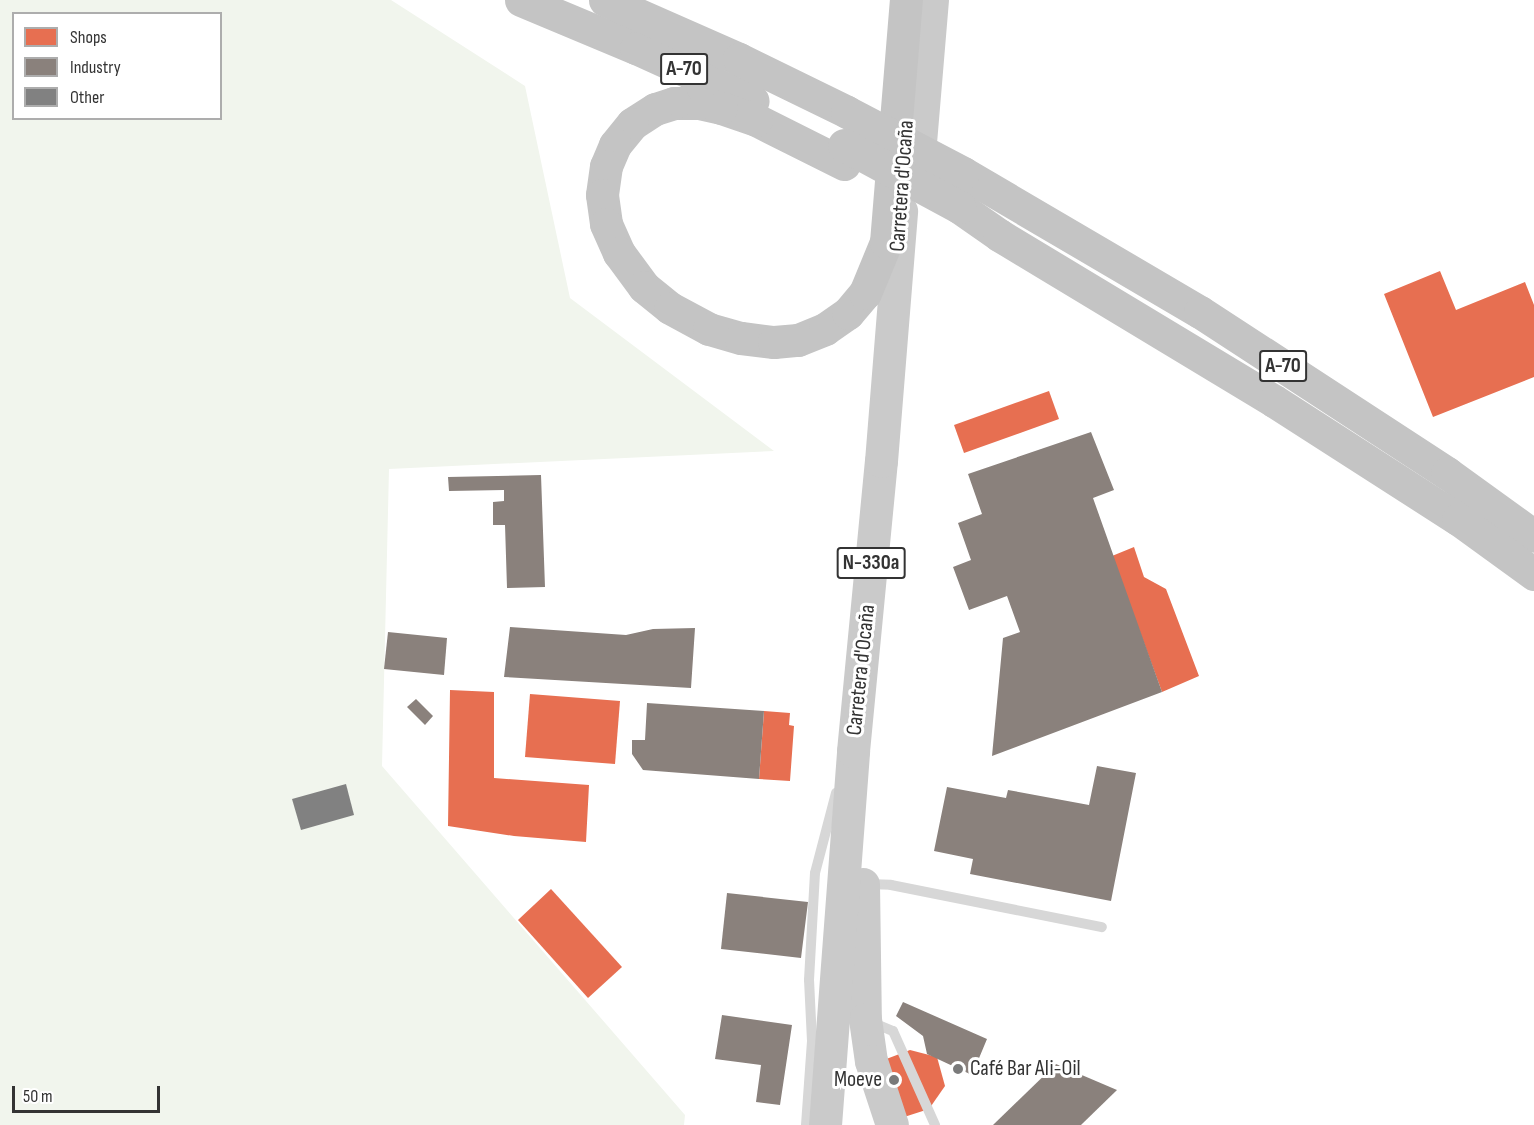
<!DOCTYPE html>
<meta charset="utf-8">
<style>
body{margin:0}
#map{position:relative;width:1534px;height:1125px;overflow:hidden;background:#fff;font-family:"Sofia Sans Condensed",sans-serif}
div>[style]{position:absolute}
.green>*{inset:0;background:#f1f5ed}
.shops>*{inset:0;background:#e76f51}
.industry>*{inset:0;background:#8a817c}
.building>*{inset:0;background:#818181}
.lane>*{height:10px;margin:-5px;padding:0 5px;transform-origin:5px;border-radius:5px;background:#d7d7d7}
.primary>*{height:33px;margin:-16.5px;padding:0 16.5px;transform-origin:16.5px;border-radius:16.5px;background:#cacaca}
.highway>*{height:33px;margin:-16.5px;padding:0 16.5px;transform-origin:16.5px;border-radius:16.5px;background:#c4c4c4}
.highway-bridge>*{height:33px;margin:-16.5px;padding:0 16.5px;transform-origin:16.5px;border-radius:16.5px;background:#c4c4c4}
.dots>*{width:16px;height:16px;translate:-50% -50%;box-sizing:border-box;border:3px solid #fff;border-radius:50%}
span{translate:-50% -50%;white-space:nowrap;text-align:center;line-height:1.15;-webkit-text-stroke:6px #fff;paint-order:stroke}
.shield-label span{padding:2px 4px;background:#fff;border:2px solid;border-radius:4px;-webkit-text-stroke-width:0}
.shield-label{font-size:21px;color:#333;font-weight:700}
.street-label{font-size:22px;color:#333}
.poi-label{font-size:22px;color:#333}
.left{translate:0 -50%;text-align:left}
.right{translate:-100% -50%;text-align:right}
.legend{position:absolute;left:12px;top:12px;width:210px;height:108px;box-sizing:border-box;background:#fff;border:2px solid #adadad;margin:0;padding:8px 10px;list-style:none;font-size:18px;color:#333}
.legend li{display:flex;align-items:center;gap:12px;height:30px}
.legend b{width:30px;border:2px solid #adadad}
.scale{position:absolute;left:12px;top:1086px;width:148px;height:27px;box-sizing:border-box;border:3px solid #333;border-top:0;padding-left:8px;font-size:18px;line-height:21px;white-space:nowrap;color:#333;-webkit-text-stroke:4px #fff;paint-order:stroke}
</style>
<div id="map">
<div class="green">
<div style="clip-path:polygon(evenodd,0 0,391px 0,525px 86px,570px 298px,774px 451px,389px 469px,382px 766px,685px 1115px,684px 1125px,0 1125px,0 0,14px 14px,220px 14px,220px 118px,14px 118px,14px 14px)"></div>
</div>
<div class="shops">
<div style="clip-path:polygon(1440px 271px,1456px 310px,1525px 282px,1534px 305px,1534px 377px,1433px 417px,1384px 294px)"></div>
<div style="clip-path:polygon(1049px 391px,1059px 419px,964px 453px,954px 425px)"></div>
<div style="clip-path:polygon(1134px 547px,1144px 577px,1166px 589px,1199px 676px,1162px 692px,1112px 556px)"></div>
<div style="clip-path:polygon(450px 690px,494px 692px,494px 778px,589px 785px,586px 842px,514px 836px,448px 826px)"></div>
<div style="clip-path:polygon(530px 694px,620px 701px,615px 764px,525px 757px)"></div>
<div style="clip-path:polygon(764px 711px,790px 713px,789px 725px,794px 726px,790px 781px,759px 779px)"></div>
<div style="clip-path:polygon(551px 889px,622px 967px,588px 998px,518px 920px)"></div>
<div style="clip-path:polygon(910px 1050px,937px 1057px,945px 1086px,929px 1109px,901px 1118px,881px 1061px)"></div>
</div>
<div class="industry">
<div style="clip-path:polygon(1091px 432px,1114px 490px,1093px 498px,1162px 692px,992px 756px,1003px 638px,1020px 632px,1007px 596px,969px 610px,953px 567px,971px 560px,958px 523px,982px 514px,968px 474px)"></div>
<div style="clip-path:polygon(541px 475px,545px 587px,507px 588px,505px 525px,493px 525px,493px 502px,504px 501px,504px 490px,449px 491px,448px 477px)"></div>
<div style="clip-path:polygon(510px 627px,626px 635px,653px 629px,695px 628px,691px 688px,504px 677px)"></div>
<div style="clip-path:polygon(388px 632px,447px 638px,444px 675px,384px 669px)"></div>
<div style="clip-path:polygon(416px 699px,433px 716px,425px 725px,407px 707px)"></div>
<div style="clip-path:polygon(647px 703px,764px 711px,759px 779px,643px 770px,632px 754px,632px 740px,645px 740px)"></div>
<div style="clip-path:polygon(1097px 766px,1136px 773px,1111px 901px,970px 874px,973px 859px,934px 851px,947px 787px,1006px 798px,1008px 790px,1089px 805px)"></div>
<div style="clip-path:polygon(727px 893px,808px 902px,801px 958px,721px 949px)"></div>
<div style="clip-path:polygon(903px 1002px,987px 1039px,972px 1075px,927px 1054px,923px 1036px,896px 1016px)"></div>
<div style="clip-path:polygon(722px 1015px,792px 1025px,780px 1105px,756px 1102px,761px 1065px,715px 1059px)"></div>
<div style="clip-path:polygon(1056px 1064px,1117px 1090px,1081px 1125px,993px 1125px)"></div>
</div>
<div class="building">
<div style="clip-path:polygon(346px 784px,354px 815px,301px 830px,292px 799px)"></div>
</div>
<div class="lane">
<div style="left:867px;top:884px;width:24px;rotate:2deg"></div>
<div style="left:891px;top:885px;width:215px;rotate:11.3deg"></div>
<div style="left:869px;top:1021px;width:26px;rotate:23deg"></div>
<div style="left:893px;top:1031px;width:103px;rotate:65.9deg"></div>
<div style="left:806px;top:1125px;width:84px;rotate:-85.9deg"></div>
<div style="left:812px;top:1041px;width:61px;rotate:-92.8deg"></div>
<div style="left:809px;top:980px;width:107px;rotate:-86.8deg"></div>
<div style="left:815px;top:873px;width:83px;rotate:-75.3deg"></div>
</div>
<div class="primary">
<div style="left:917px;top:178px;width:179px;rotate:-85.2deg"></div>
<div style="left:863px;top:884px;width:135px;rotate:89.2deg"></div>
<div style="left:865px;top:1019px;width:42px;rotate:81.9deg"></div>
<div style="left:871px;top:1061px;width:67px;rotate:71.8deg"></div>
<div style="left:825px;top:1125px;width:375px;rotate:-85.7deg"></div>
<div style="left:853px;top:751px;width:291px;rotate:-84.5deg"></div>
<div style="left:881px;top:461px;width:251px;rotate:-85.4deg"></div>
</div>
<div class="highway">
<div style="left:521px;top:0;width:125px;rotate:22.7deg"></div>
<div style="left:636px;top:48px;width:128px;rotate:24.4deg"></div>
<div style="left:605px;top:0;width:146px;rotate:23.8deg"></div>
<div style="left:739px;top:59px;width:120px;rotate:26.1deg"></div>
<div style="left:844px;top:164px;width:98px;rotate:-153.4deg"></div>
<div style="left:756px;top:120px;width:37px;rotate:-161deg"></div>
<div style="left:721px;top:108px;width:23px;rotate:-167deg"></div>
<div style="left:699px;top:103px;width:25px;rotate:180deg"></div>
<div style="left:674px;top:103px;width:20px;rotate:162deg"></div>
<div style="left:655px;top:109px;width:27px;rotate:147deg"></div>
<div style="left:632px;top:124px;width:27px;rotate:129deg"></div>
<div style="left:615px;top:145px;width:23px;rotate:113deg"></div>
<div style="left:606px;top:166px;width:29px;rotate:98deg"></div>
<div style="left:602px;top:195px;width:29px;rotate:82deg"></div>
<div style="left:606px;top:224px;width:32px;rotate:66deg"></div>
<div style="left:619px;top:253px;width:42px;rotate:53.7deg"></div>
<div style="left:644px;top:287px;width:33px;rotate:39deg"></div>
<div style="left:670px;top:308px;width:44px;rotate:28.3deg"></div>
<div style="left:709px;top:329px;width:33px;rotate:16deg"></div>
<div style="left:741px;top:338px;width:33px;rotate:7deg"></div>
<div style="left:774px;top:342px;width:24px;rotate:-5deg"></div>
<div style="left:798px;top:340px;width:29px;rotate:-22deg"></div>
<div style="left:825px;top:329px;width:28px;rotate:-35deg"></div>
<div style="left:848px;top:313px;width:26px;rotate:-50deg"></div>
<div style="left:865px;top:293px;width:55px;rotate:-67.6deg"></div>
<div style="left:886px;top:242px;width:243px;rotate:-85.3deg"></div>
<div style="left:963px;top:173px;width:275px;rotate:30.4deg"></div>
<div style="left:1200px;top:312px;width:295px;rotate:33.1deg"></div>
<div style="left:1447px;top:473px;width:107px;rotate:35.9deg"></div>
<div style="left:959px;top:207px;width:49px;rotate:35deg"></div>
<div style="left:999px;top:235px;width:321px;rotate:31.1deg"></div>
<div style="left:1274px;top:401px;width:219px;rotate:32.7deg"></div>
<div style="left:1458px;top:519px;width:94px;rotate:35.9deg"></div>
</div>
<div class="highway-bridge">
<div style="left:847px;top:112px;width:131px;rotate:27.7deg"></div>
<div style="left:844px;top:145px;width:131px;rotate:28.3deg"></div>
</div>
<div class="dots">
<div style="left:958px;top:1069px;background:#7a7a7a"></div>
<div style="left:894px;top:1080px;background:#7a7a7a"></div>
</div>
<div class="shield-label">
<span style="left:684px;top:69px">A-70</span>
<span style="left:1283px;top:366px">A-70</span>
<span style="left:871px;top:563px">N-330a</span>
</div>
<div class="street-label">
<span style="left:902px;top:186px;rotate:-86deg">Carretera d'Ocaña</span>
<span style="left:861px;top:670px;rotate:-84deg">Carretera d'Ocaña</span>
</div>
<div class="poi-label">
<span class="left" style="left:970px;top:1069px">Café Bar Ali-Oil</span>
<span class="right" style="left:882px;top:1080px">Moeve</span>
</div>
<ul class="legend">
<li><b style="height:16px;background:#e76f51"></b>Shops</li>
<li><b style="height:16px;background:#8a817c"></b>Industry</li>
<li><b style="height:16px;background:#818181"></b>Other</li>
</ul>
<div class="scale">50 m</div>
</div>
